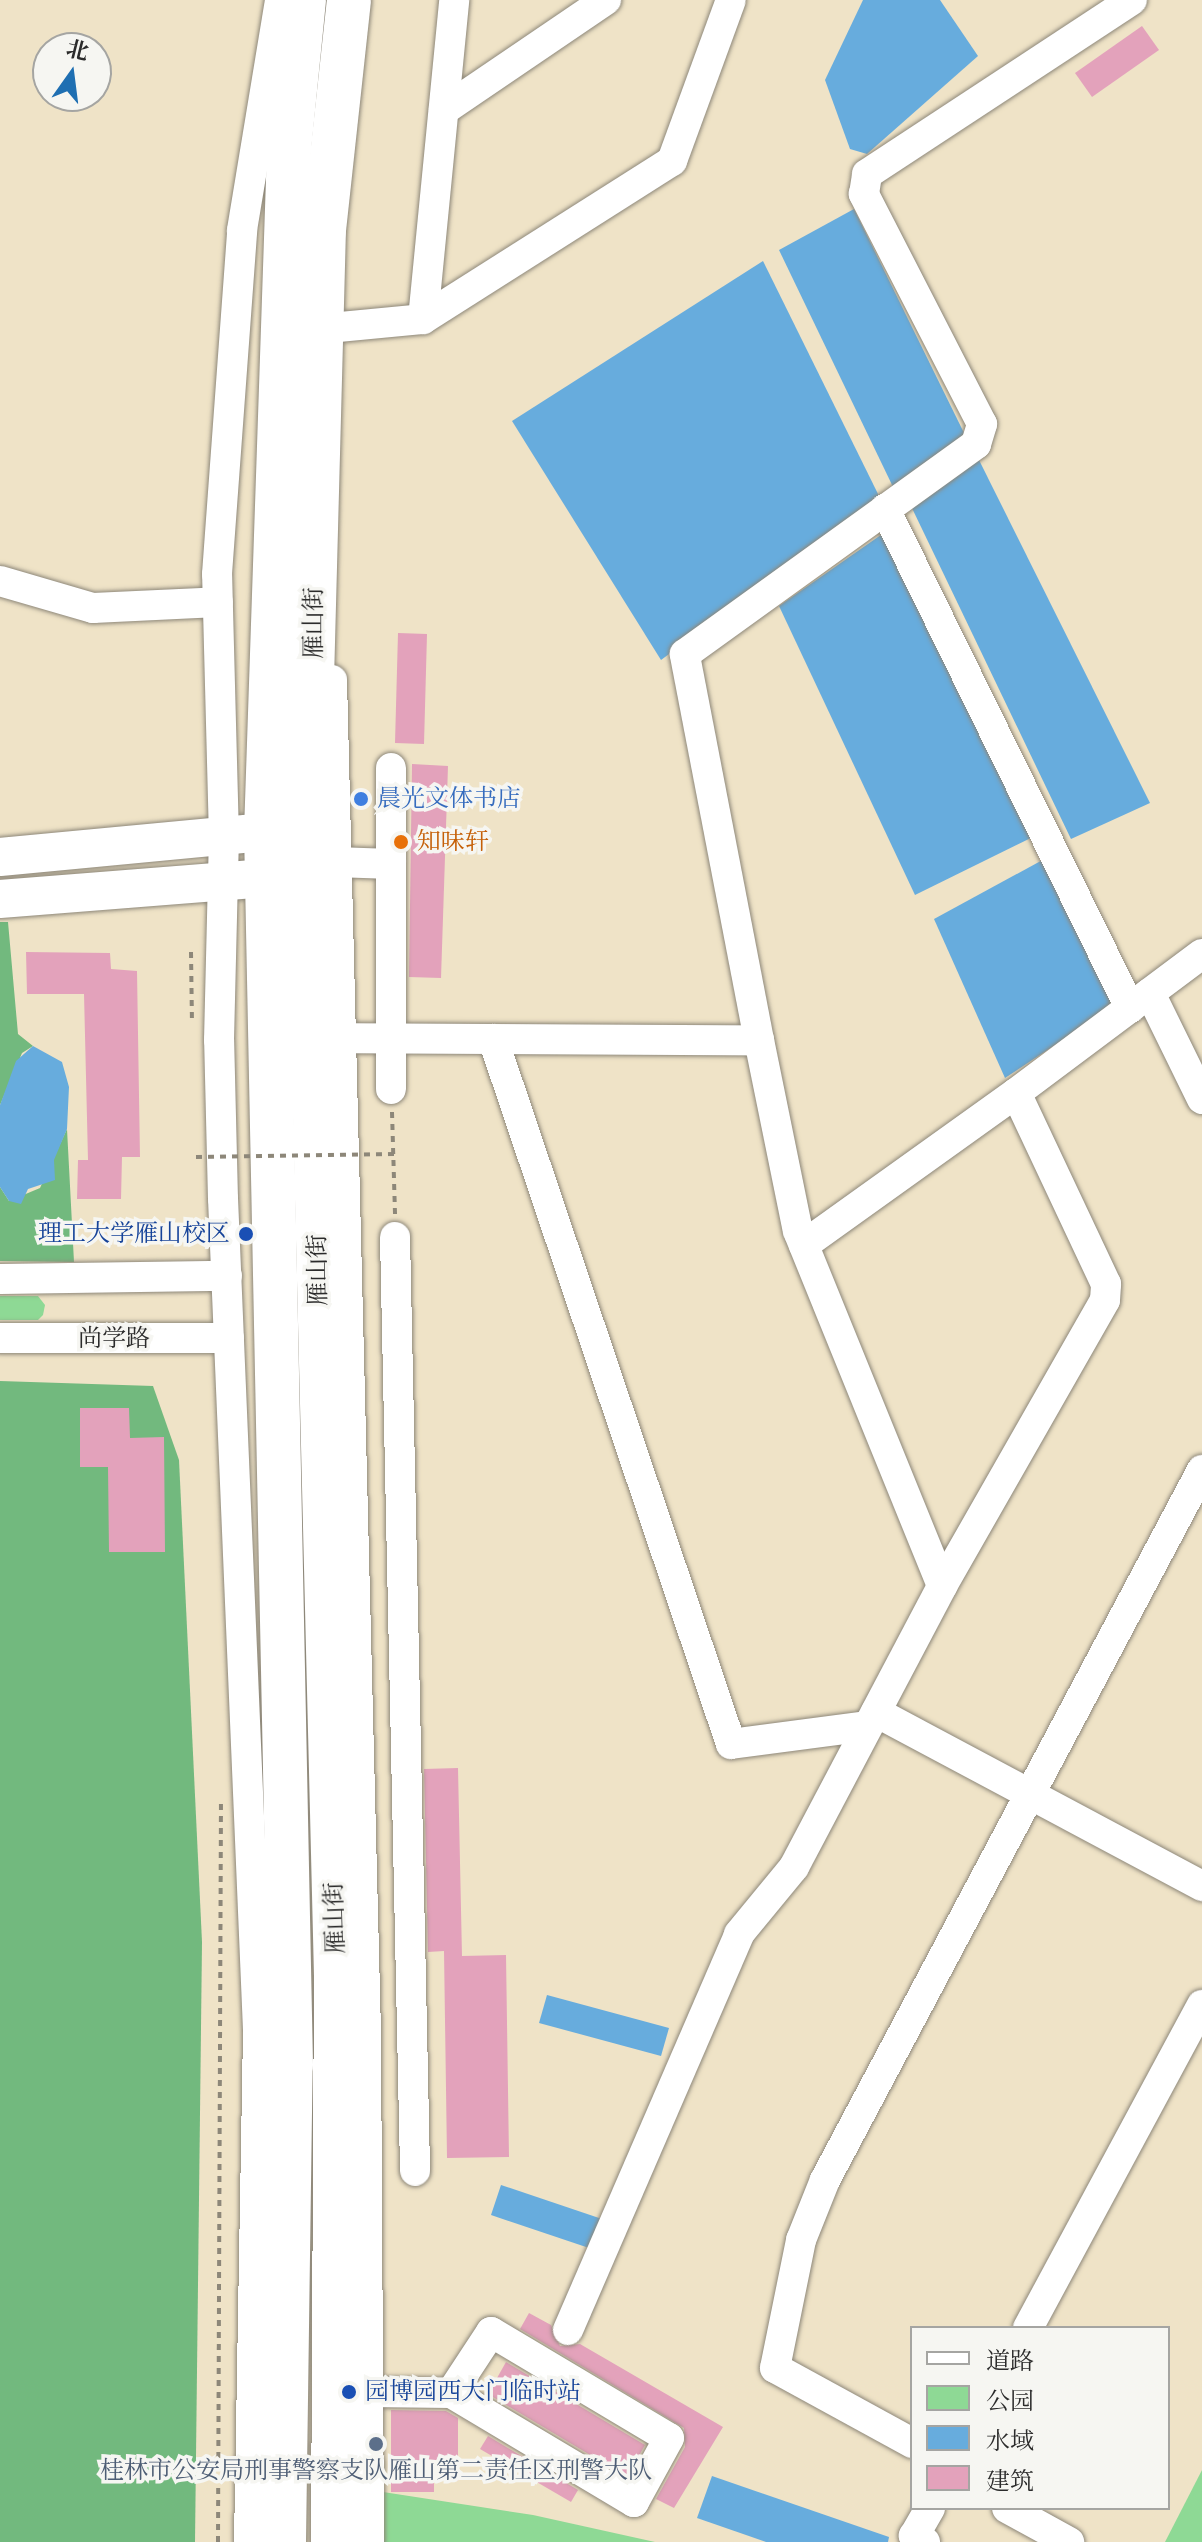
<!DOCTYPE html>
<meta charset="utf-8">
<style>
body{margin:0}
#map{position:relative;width:1202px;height:2542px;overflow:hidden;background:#efe3c7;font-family:"IM FELL French Canon","Noto Serif SC",serif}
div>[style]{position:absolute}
.green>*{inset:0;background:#8ed995}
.forest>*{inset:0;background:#72b97e}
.water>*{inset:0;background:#67acdd}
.building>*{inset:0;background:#e3a2bb}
.path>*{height:4px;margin-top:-2px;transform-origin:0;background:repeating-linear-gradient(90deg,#8d8779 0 6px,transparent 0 12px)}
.roads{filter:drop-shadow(0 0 2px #8d8779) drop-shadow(0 0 2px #8d8779)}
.minor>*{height:30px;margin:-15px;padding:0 15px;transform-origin:15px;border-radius:15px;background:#fff}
.major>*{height:38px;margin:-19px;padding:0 19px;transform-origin:19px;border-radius:19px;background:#fff}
.highway>*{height:44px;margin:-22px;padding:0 22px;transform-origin:22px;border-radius:22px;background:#fff}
.path-bridge>*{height:4px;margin-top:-2px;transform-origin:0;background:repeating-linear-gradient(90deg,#8d8779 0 6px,transparent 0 12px)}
.dots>*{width:22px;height:22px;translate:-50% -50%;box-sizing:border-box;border:4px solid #f6f6f2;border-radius:50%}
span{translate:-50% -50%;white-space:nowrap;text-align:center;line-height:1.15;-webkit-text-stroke:7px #f6f6f2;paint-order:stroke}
.street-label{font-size:24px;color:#2b2b2b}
.shop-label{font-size:24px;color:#366cbe}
.left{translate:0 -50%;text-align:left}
.food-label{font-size:24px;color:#c56008}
.transit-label{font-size:24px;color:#164399}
.right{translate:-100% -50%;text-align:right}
.service-label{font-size:24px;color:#4e5e75}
.legend{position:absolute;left:910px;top:2326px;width:260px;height:184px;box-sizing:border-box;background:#f6f6f2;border:2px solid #a5a5a2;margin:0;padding:10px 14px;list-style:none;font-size:24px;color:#2b2b2b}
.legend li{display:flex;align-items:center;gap:16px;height:40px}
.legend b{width:40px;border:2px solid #a5a5a2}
.north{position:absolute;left:32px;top:32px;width:80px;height:80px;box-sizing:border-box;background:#f6f6f2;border:2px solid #a5a5a2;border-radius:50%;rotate:14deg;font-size:22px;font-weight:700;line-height:32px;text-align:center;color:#2b2b2b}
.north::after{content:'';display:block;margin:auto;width:28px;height:36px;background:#1f6fb2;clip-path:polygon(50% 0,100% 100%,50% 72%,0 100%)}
</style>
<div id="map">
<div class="green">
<div style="clip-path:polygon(0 1296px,38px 1296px,45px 1305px,43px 1315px,38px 1320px,0 1320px)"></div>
<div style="clip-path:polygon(1202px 2470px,1202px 2542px,1165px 2542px)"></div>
<div style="clip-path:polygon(383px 2492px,533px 2515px,655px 2542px,383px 2542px)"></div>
</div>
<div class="forest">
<div style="clip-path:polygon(0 922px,8px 922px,18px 1034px,33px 1046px,22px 1053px,0 1105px)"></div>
<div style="clip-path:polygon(67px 1129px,74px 1262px,0 1261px,0 1187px,9px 1201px,40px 1188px)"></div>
<div style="clip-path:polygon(0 1381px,153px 1386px,179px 1460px,202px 1942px,195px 2542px,0 2542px)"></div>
</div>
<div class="water">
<div style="clip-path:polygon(863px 0,940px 0,978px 56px,867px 154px,850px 149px,825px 80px)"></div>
<div style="clip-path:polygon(854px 209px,966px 437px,894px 489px,779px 250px)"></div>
<div style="clip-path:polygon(763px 261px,880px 498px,661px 660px,512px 421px)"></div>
<div style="clip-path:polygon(977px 456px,1150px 803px,1071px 839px,910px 504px)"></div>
<div style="clip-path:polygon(888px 530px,1037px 835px,915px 895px,779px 606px)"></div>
<div style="clip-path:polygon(1048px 857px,1120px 1002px,1005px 1078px,934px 919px)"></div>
<div style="clip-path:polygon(33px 1046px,62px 1062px,69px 1087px,67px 1129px,54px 1160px,55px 1180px,28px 1189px,21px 1204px,9px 1201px,0 1187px,0 1105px,16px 1061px)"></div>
<div style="clip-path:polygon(547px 1995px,669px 2028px,661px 2056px,539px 2023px)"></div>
<div style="clip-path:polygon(501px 2185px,602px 2219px,592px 2249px,491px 2215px)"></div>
<div style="clip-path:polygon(712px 2476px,889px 2537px,888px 2542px,766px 2542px,697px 2518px)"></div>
</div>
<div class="building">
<div style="clip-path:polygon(1142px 26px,1159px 50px,1092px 97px,1075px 73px)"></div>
<div style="clip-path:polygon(398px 633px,427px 634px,424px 744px,395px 743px)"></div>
<div style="clip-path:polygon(412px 764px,448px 766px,441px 978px,409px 977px)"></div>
<div style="clip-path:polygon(26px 952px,110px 953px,111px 969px,137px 971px,140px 1157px,122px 1157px,121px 1199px,77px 1199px,78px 1160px,88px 1160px,84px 994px,27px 994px)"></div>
<div style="clip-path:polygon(80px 1408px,129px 1408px,130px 1438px,164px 1437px,165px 1552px,109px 1552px,108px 1467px,80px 1467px)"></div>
<div style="clip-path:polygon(458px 1768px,462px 1956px,506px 1955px,509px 2157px,447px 2158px,444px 1951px,428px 1952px,424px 1769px)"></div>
<div style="clip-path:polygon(529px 2313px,551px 2325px,560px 2346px,580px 2344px,723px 2427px,674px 2508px,656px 2499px,685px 2447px,684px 2428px,520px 2329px)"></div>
<div style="clip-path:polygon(506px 2362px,645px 2445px,627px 2477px,488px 2394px)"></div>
<div style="clip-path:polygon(391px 2410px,446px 2411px,458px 2418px,458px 2481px,434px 2480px,434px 2492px,391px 2492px)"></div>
<div style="clip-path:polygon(488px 2436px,578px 2490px,571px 2502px,480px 2449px)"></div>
</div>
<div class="path">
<div style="left:191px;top:952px;width:69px;rotate:89.2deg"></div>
<div style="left:392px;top:1112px;width:103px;rotate:88.3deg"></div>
<div style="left:218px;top:2542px;width:741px;rotate:-89.77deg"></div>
</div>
<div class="roads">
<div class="minor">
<div style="left:444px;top:110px;width:196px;rotate:-34.2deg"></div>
<div style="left:423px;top:319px;width:321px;rotate:-84.4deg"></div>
<div style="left:319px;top:329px;width:104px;rotate:-5.5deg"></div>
<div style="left:423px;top:319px;width:295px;rotate:-32.4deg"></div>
<div style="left:672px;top:161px;width:171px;rotate:-69.9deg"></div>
<div style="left:885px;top:509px;width:556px;rotate:63.85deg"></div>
<div style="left:0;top:581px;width:97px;rotate:16.2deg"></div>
<div style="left:93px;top:608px;width:125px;rotate:-2.7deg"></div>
<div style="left:332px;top:680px;width:1355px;rotate:88.56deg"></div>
<div style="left:366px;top:2035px;width:507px;rotate:89.66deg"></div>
<div style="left:336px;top:862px;width:55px;rotate:2.1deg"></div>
<div style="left:1150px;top:993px;width:118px;rotate:63.9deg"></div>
<div style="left:320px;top:1038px;width:439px;rotate:0.3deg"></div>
<div style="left:759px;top:1040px;width:393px;rotate:-100.9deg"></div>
<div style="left:685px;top:654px;width:359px;rotate:-35.8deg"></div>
<div style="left:976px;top:444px;width:21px;rotate:-73deg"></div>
<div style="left:982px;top:424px;width:259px;rotate:-117.2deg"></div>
<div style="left:864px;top:194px;width:20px;rotate:-81deg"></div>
<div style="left:867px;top:174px;width:317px;rotate:-33.3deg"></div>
<div style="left:493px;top:1039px;width:744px;rotate:71.35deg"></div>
<div style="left:731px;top:1744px;width:137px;rotate:-7.5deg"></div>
<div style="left:759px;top:1040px;width:195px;rotate:78.5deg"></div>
<div style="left:798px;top:1231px;width:383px;rotate:67.9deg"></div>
<div style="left:391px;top:1089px;width:321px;rotate:-90deg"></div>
<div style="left:1016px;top:1093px;width:232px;rotate:-36.8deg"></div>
<div style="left:395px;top:1237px;width:934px;rotate:88.77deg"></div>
<div style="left:0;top:1279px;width:227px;rotate:-0.8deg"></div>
<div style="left:0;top:1338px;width:229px"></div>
<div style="left:876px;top:1712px;width:370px;rotate:28.1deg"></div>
<div style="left:1028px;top:2328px;width:367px;rotate:-61.7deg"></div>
<div style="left:568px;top:2330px;width:431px;rotate:-66.6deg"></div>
<div style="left:739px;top:1934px;width:87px;rotate:-50.6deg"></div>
<div style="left:794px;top:1867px;width:318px;rotate:-62.2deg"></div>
<div style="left:942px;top:1586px;width:329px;rotate:-60.3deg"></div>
<div style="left:1105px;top:1300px;width:16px;rotate:-86deg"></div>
<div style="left:1106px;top:1284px;width:211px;rotate:-115.2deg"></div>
<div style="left:1016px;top:1093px;width:261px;rotate:144.4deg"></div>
<div style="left:368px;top:2392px;width:83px;rotate:0.7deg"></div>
<div style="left:451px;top:2393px;width:73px;rotate:-56.7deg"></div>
<div style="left:491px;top:2332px;width:207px;rotate:30.8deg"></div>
<div style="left:669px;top:2438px;width:73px;rotate:118.7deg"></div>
<div style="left:634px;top:2502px;width:213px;rotate:-149.2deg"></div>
<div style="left:912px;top:2443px;width:156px;rotate:-151.3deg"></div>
<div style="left:775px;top:2368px;width:131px;rotate:-78.5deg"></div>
<div style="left:801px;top:2240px;width:65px;rotate:-68.2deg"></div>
<div style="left:825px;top:2180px;width:804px;rotate:-62.03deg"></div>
<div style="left:1007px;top:2508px;width:71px;rotate:28.7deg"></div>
<div style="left:249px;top:2542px;width:512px;rotate:-88.99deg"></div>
<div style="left:258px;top:2030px;width:832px;rotate:-92.41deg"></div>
<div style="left:223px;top:1199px;width:159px;rotate:-91.4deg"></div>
<div style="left:219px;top:1040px;width:202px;rotate:-88.6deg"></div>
<div style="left:224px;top:838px;width:264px;rotate:-91.5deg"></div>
<div style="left:217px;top:574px;width:345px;rotate:-85.8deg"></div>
<div style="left:242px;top:230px;width:233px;rotate:-80.6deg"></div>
<div style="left:925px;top:2542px;width:13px;rotate:-151deg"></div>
<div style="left:914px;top:2536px;width:32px;rotate:-60deg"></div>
</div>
<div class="major">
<div style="left:0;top:857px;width:267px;rotate:-5.4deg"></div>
<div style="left:0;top:899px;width:267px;rotate:-4.5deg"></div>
</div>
<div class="highway">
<div style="left:284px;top:2542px;width:477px;rotate:-89.2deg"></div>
<div style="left:291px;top:2065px;width:1233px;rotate:-91.16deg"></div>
<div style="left:266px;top:832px;width:682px;rotate:-88.07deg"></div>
<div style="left:289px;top:150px;width:151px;rotate:-84.3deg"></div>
<div style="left:333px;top:2542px;width:566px;rotate:-89.7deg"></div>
<div style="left:336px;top:1976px;width:1145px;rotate:-91.4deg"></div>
<div style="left:308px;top:831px;width:601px;rotate:-88.48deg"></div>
<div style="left:324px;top:230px;width:231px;rotate:-83.8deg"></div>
</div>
</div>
<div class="path-bridge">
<div style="left:196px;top:1157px;width:198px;rotate:-0.9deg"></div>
</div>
<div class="dots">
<div style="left:361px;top:799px;background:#3f7fe0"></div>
<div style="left:401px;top:842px;background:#e8710a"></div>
<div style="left:246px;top:1234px;background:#1a4fb4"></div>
<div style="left:349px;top:2392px;background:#1a4fb4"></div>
<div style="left:376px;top:2444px;background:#5c6f8a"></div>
</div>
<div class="street-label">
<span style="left:314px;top:623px;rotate:-90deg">雁山街</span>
<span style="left:318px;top:1270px;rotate:-91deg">雁山街</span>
<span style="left:114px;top:1339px">尚学路</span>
<span style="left:335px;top:1918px;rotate:-92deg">雁山街</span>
</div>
<div class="shop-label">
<span class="left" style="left:377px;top:799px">晨光文体书店</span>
</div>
<div class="food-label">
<span class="left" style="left:417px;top:842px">知味轩</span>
</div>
<div class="transit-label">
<span class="right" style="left:230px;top:1234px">理工大学雁山校区</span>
<span class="left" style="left:365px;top:2392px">园博园西大门临时站</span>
</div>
<div class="service-label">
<span style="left:376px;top:2471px">桂林市公安局刑事警察支队雁山第二责任区刑警大队</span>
</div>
<ul class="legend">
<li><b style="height:10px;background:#fff"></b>道路</li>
<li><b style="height:22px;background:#8ed995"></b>公园</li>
<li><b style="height:22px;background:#67acdd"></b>水域</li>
<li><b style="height:22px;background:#e3a2bb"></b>建筑</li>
</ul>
<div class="north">北</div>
</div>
